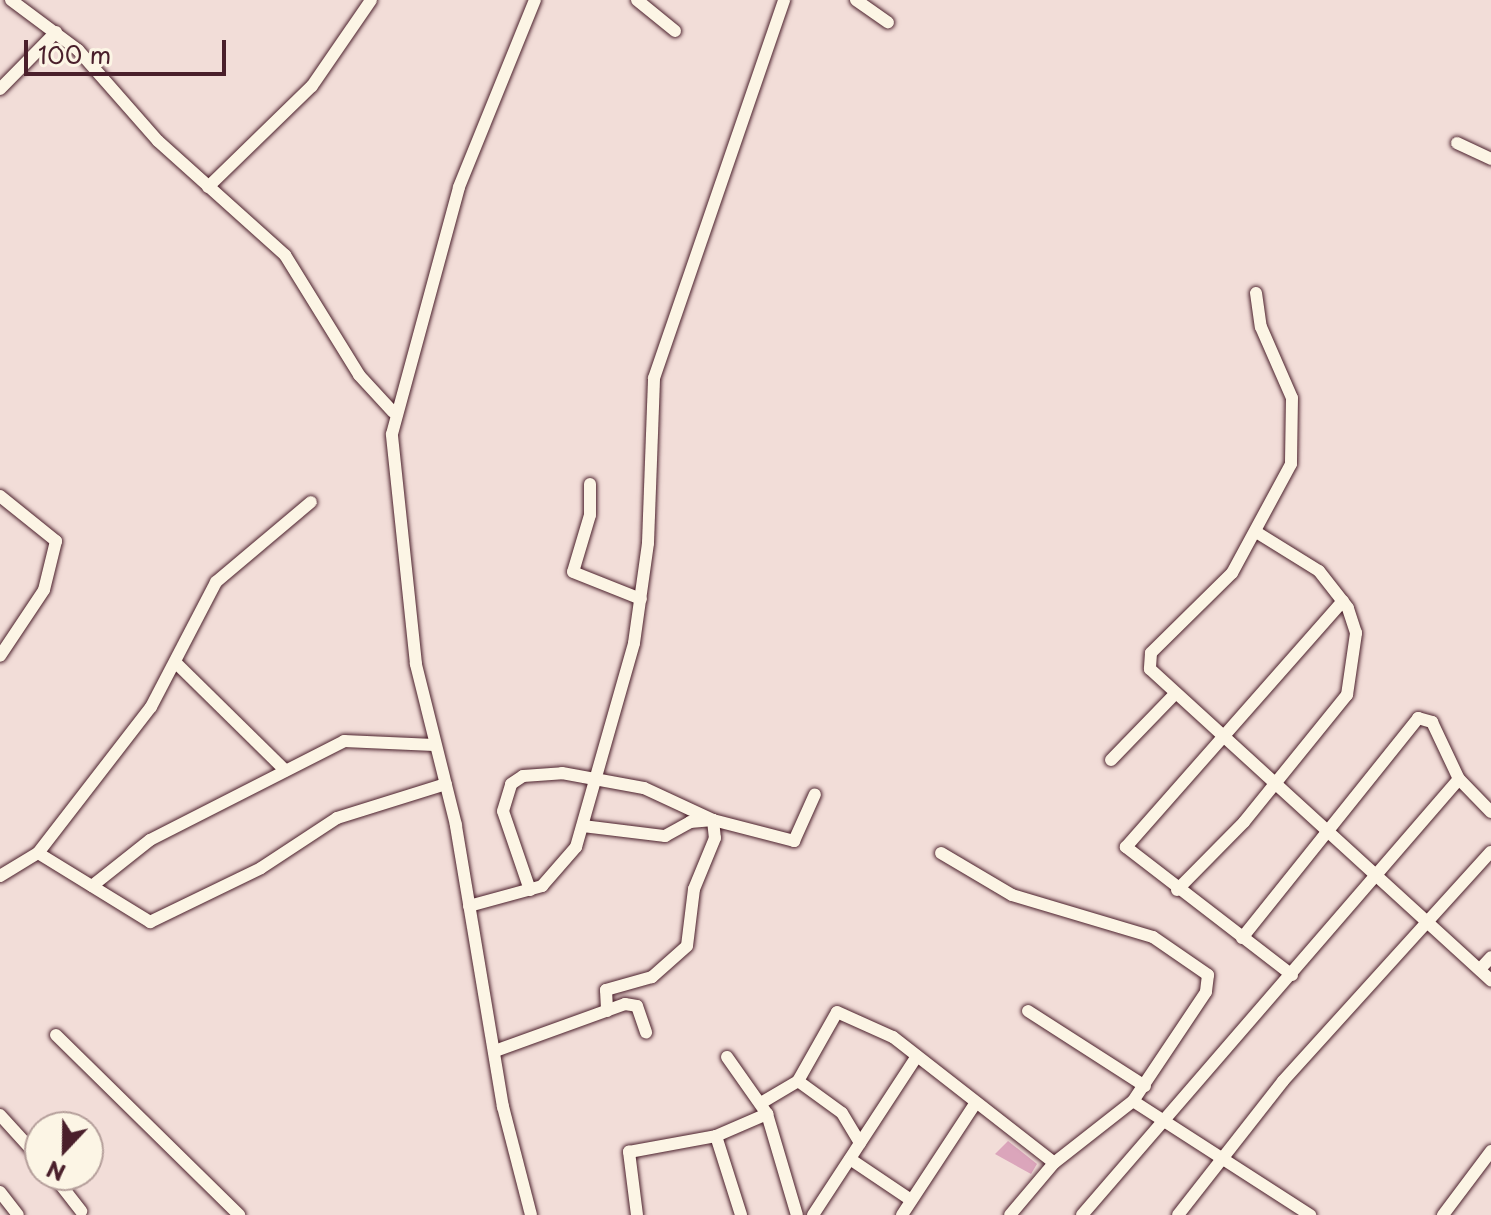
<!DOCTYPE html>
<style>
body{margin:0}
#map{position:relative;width:1491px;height:1215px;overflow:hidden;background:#f2ddd8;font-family:"Playpen Sans",sans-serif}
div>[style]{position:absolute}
.building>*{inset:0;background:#dba5bb}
.roads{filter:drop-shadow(0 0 2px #4a1f2b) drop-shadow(0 0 2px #4a1f2b)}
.street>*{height:12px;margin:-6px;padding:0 6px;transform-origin:6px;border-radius:6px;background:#fcf5e5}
span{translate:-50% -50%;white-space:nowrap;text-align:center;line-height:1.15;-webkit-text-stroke:6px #fcf5e5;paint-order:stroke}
.north{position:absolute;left:24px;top:1111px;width:80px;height:80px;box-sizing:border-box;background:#fcf5e5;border:2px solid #b59f9b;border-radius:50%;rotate:202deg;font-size:22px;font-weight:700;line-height:32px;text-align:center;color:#4a1f2b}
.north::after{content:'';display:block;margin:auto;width:28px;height:36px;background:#4a1f2b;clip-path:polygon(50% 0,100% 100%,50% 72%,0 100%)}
.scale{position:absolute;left:24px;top:40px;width:202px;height:36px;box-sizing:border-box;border:4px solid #4a1f2b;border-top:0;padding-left:10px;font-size:24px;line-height:28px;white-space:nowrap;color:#4a1f2b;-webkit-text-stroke:6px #fcf5e5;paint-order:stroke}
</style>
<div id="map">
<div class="building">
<div style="clip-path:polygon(1008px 1141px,1037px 1164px,1031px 1174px,995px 1154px)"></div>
</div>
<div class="roads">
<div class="street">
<div style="left:11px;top:0;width:84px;rotate:36.7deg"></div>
<div style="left:78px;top:50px;width:121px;rotate:48.7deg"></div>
<div style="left:158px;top:141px;width:171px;rotate:41.9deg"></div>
<div style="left:285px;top:255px;width:141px;rotate:58.3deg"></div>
<div style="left:359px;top:375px;width:50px;rotate:47.4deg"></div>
<div style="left:637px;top:0;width:49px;rotate:39.2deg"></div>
<div style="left:856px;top:0;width:39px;rotate:35deg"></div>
<div style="left:0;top:89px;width:80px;rotate:-45.5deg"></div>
<div style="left:1457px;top:143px;width:38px;rotate:25deg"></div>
<div style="left:208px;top:187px;width:145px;rotate:-44.2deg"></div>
<div style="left:312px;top:86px;width:104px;rotate:-55.5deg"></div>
<div style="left:1256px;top:293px;width:34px;rotate:82deg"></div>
<div style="left:1261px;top:327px;width:77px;rotate:66.4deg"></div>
<div style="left:1292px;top:398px;width:66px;rotate:90.9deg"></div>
<div style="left:1291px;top:464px;width:124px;rotate:118.4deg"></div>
<div style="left:1232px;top:573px;width:114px;rotate:135.4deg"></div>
<div style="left:1151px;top:653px;width:16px;rotate:94deg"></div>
<div style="left:1150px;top:669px;width:462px;rotate:42.4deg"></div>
<div style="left:590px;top:484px;width:31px;rotate:90deg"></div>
<div style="left:590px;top:515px;width:59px;rotate:106.6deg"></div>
<div style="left:573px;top:572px;width:73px;rotate:21.7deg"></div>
<div style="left:0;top:496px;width:72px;rotate:38.8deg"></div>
<div style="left:56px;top:541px;width:50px;rotate:103.8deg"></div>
<div style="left:44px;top:590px;width:79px;rotate:123.7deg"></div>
<div style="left:176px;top:663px;width:153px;rotate:44.5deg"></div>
<div style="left:1111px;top:760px;width:92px;rotate:-45.9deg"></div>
<div style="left:583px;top:826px;width:83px;rotate:7deg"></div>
<div style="left:665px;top:836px;width:29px;rotate:-29deg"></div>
<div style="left:690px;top:822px;width:23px;rotate:-5deg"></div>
<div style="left:713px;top:820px;width:84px;rotate:14.5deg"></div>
<div style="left:794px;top:841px;width:51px;rotate:-65.9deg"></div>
<div style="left:38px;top:853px;width:185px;rotate:-52.3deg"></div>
<div style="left:151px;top:707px;width:141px;rotate:-62.5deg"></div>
<div style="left:216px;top:582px;width:124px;rotate:-40.1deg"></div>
<div style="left:941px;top:853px;width:82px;rotate:30.6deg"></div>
<div style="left:1012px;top:895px;width:147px;rotate:16.6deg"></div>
<div style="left:1153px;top:937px;width:67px;rotate:34.6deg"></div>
<div style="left:1208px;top:975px;width:17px;rotate:97deg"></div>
<div style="left:1206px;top:992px;width:131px;rotate:123.8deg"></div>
<div style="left:1133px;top:1101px;width:100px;rotate:141.9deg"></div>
<div style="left:1054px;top:1163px;width:68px;rotate:130.2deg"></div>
<div style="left:0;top:876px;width:44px;rotate:-31.2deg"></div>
<div style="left:38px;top:853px;width:132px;rotate:31.6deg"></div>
<div style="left:150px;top:922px;width:123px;rotate:-25.9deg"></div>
<div style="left:261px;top:868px;width:91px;rotate:-33.3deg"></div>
<div style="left:337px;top:818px;width:114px;rotate:-17.3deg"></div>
<div style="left:92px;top:886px;width:74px;rotate:-38.4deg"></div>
<div style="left:150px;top:840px;width:218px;rotate:-27deg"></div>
<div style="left:344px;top:741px;width:90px;rotate:2.5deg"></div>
<div style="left:530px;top:890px;width:83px;rotate:-108.9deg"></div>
<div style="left:503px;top:811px;width:28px;rotate:-73deg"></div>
<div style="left:511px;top:784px;width:14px;rotate:-34deg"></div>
<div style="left:523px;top:776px;width:39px;rotate:-4deg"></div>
<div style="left:562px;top:773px;width:83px;rotate:10.4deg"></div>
<div style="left:644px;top:788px;width:76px;rotate:24.9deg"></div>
<div style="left:713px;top:820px;width:18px;rotate:84deg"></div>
<div style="left:715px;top:838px;width:55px;rotate:112.4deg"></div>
<div style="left:694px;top:889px;width:57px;rotate:97deg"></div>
<div style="left:687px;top:946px;width:47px;rotate:138.5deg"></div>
<div style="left:652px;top:977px;width:48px;rotate:164.2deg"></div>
<div style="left:606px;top:990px;width:21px;rotate:87deg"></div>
<div style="left:1177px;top:890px;width:95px;rotate:-45.4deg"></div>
<div style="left:1244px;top:822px;width:164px;rotate:-51deg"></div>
<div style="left:1347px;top:695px;width:63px;rotate:-81.7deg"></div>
<div style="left:1356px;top:633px;width:26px;rotate:-108deg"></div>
<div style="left:1348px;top:608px;width:47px;rotate:-128.1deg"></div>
<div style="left:1319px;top:571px;width:74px;rotate:-148.2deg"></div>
<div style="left:469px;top:906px;width:76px;rotate:-15.3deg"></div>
<div style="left:542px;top:886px;width:52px;rotate:-48.9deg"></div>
<div style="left:576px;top:847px;width:212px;rotate:-74.1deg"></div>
<div style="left:634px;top:643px;width:101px;rotate:-82deg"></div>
<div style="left:648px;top:543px;width:165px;rotate:-87.9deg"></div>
<div style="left:654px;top:378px;width:400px;rotate:-71deg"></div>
<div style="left:1242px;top:938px;width:282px;rotate:-51.3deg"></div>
<div style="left:1418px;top:718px;width:15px;rotate:16deg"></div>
<div style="left:1432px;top:722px;width:63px;rotate:64.7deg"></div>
<div style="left:1459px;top:779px;width:46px;rotate:45.9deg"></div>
<div style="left:1480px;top:969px;width:16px;rotate:-47deg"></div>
<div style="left:1292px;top:975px;width:210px;rotate:-142.4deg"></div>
<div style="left:1126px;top:847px;width:328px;rotate:-48.6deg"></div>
<div style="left:1028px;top:1011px;width:139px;rotate:32.7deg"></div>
<div style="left:56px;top:1035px;width:257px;rotate:44.5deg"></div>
<div style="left:495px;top:1051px;width:138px;rotate:-19.9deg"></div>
<div style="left:625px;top:1004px;width:12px;rotate:9deg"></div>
<div style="left:637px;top:1006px;width:28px;rotate:71deg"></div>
<div style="left:727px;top:1057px;width:70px;rotate:54.9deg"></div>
<div style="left:767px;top:1114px;width:105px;rotate:73.5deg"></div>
<div style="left:798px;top:1081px;width:54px;rotate:36deg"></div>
<div style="left:842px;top:1113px;width:35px;rotate:59deg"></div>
<div style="left:1133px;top:1101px;width:211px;rotate:32.8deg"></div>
<div style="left:761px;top:1103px;width:43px;rotate:-30.7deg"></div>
<div style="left:798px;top:1081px;width:79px;rotate:-60.5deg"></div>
<div style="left:837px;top:1012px;width:61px;rotate:24.1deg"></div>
<div style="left:893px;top:1037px;width:204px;rotate:38deg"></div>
<div style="left:0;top:1115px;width:59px;rotate:47.7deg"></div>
<div style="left:716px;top:1136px;width:83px;rotate:72.4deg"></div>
<div style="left:850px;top:1159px;width:73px;rotate:33.9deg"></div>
<div style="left:53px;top:1175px;width:46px;rotate:52.1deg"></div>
<div style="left:0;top:1192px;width:29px;rotate:52deg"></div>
<div style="left:531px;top:1215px;width:112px;rotate:-104.5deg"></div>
<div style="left:503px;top:1107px;width:286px;rotate:-99.5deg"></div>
<div style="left:456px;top:825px;width:166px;rotate:-104deg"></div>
<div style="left:416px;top:664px;width:231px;rotate:-96deg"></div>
<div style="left:392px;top:434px;width:256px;rotate:-74.8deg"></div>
<div style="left:459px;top:187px;width:202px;rotate:-67.9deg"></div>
<div style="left:637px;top:1215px;width:64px;rotate:-97.2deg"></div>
<div style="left:629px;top:1152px;width:88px;rotate:-10.4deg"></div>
<div style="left:716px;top:1136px;width:56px;rotate:-23.3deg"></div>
<div style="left:813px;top:1215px;width:190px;rotate:-56.8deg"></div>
<div style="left:902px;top:1215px;width:133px;rotate:-56.7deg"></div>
<div style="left:1082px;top:1215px;width:576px;rotate:-49.15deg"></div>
<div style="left:1178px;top:1215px;width:170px;rotate:-51.9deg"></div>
<div style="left:1283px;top:1081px;width:309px;rotate:-47.8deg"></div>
<div style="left:1443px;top:1215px;width:80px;rotate:-53.1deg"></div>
</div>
</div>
<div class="north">N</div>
<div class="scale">100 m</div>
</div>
